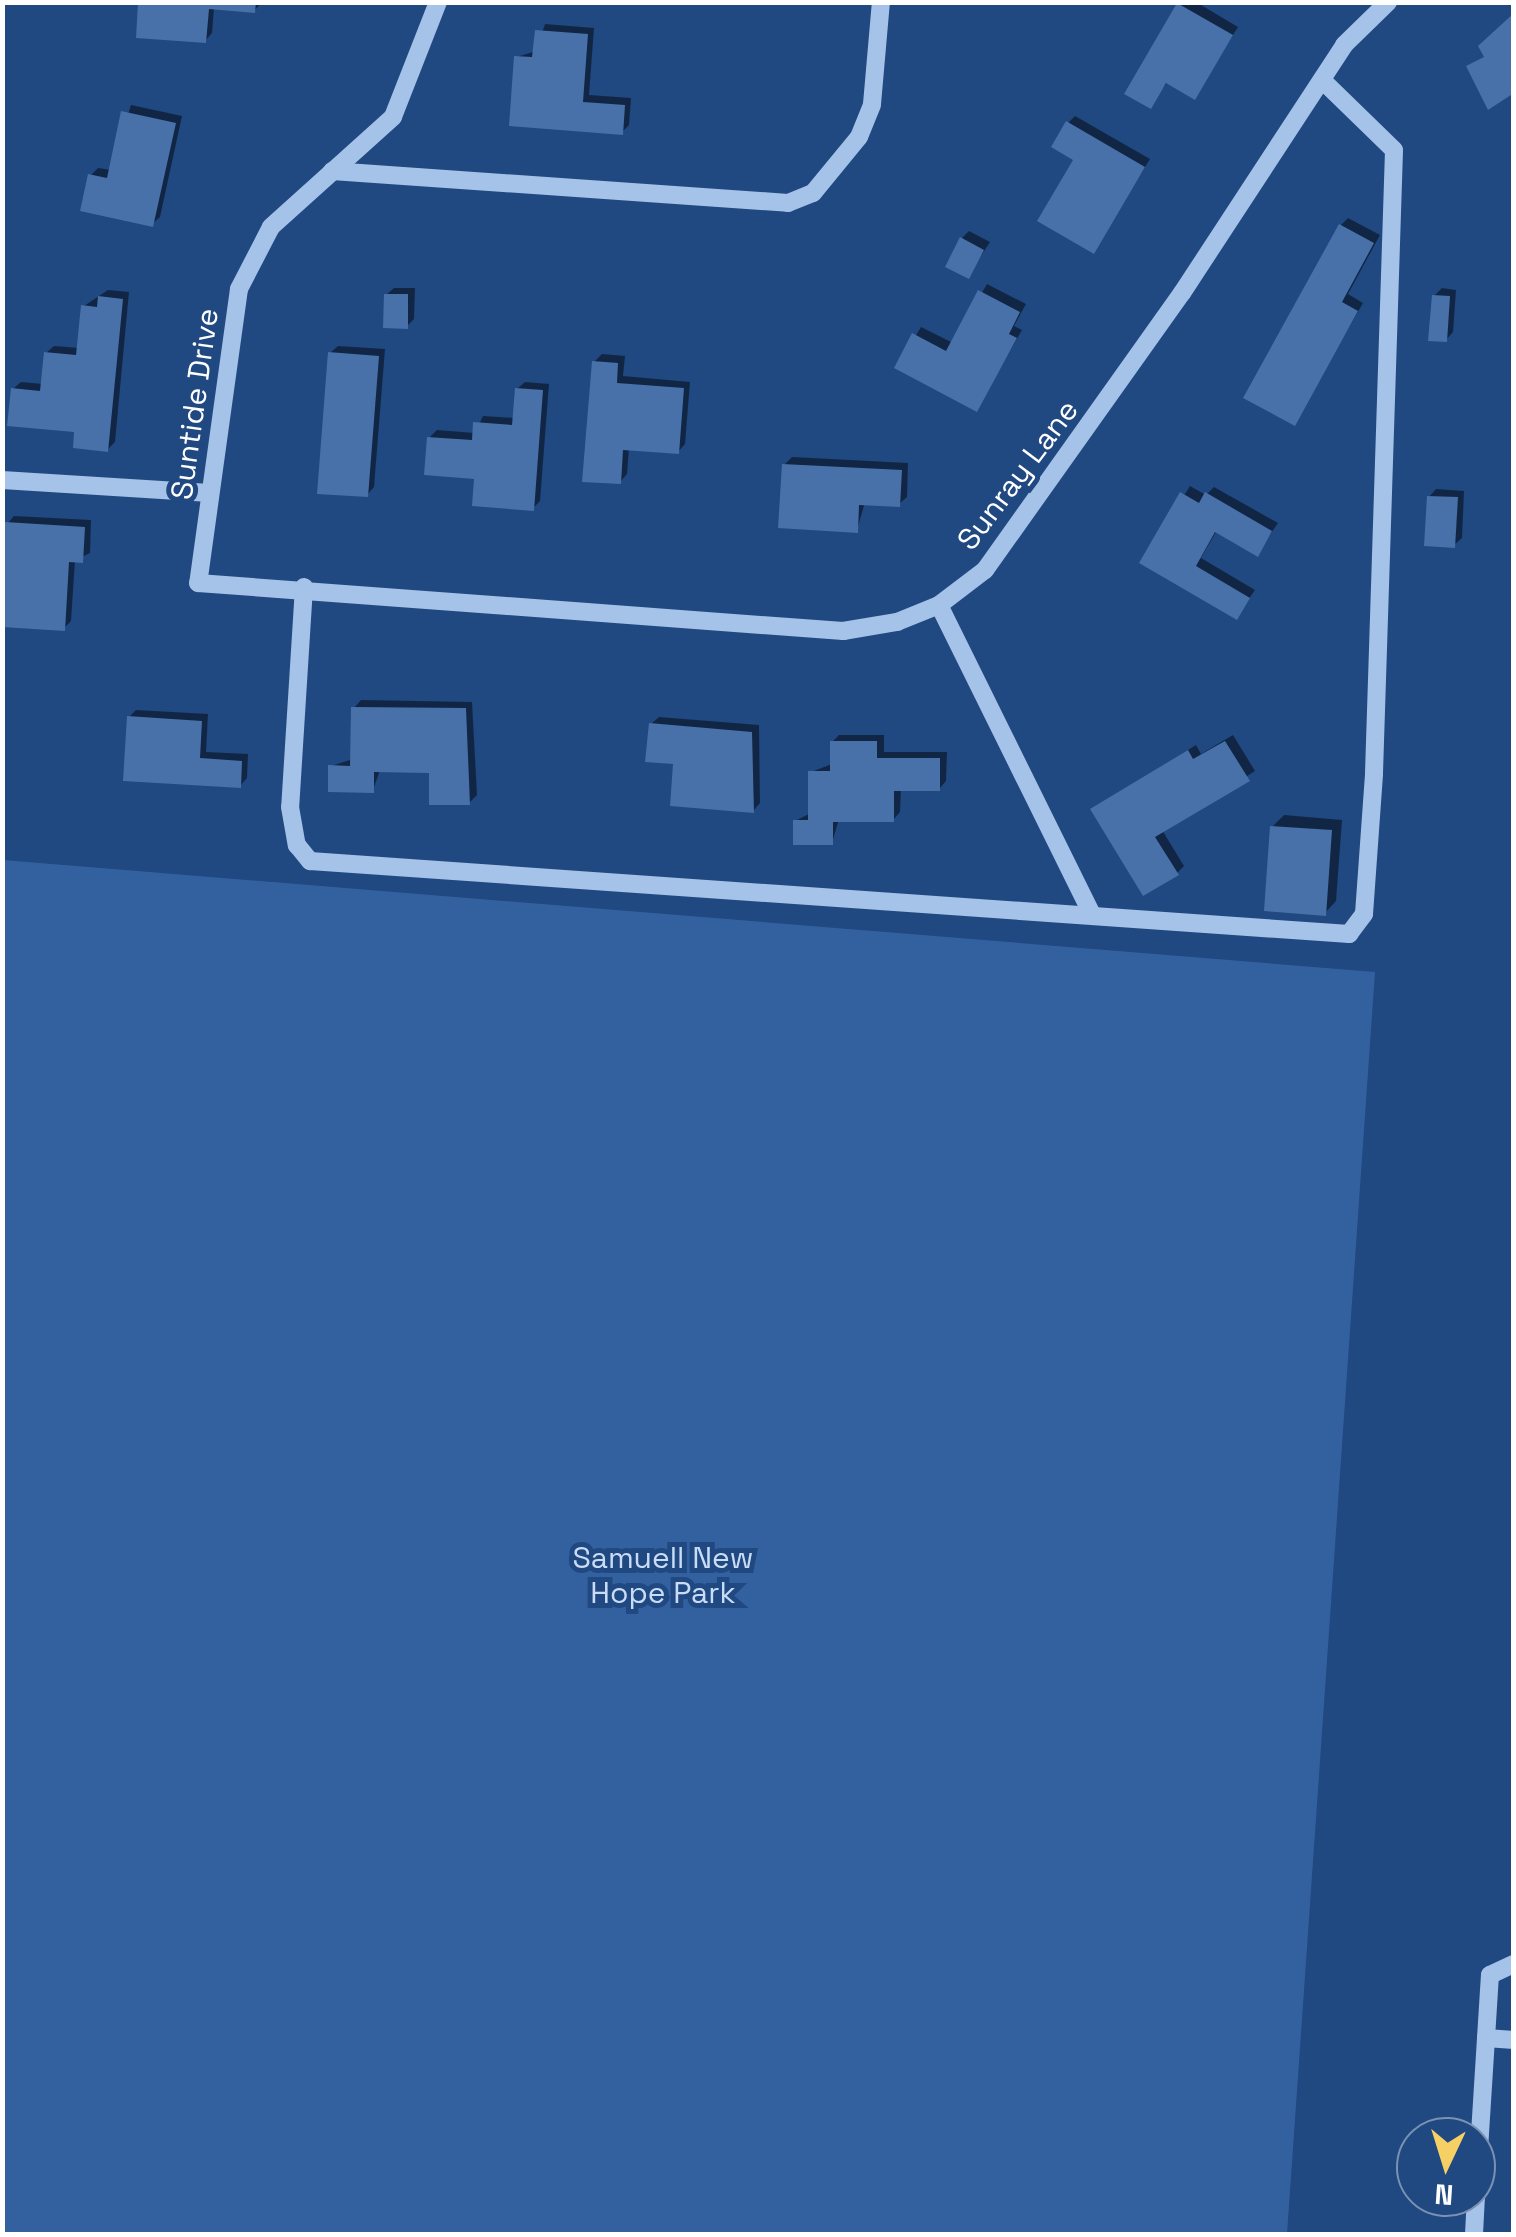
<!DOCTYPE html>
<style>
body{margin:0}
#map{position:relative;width:1516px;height:2237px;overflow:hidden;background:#204881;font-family:"Space Grotesk",sans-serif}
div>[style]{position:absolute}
.green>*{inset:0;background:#33619f}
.shadow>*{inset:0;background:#0007}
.building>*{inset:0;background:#4871aa}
.minor>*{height:18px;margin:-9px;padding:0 9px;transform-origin:9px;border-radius:9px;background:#a5c2e8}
span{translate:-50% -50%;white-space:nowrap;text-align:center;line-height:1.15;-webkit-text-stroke:10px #204881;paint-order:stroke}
.street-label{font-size:30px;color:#fff}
.park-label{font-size:30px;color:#c9dcf6}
.frame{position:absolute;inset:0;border:5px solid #fff;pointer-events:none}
.north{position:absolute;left:1396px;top:2117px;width:100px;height:100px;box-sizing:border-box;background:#204881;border:2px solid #7991b3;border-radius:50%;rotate:184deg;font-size:28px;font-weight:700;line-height:40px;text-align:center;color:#fff}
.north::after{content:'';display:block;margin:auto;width:35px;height:45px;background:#f6cf65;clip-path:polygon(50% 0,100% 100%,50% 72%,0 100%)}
</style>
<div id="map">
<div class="green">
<div style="clip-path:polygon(3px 860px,1375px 972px,1287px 2234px,3px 2234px)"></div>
</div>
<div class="shadow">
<div style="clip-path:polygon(141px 2px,262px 2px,254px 11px,214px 7px,212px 33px,205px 41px)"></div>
<div style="clip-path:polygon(1181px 2px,1196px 2px,1238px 27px,1194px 96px,1168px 81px,1150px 106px)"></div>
<div style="clip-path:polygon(545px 24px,594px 28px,589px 95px,631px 98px,629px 125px,622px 132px,517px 57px,536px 51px)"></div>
<div style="clip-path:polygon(131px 105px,182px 116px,160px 217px,152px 224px,91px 175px,98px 168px,111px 170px)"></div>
<div style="clip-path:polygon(1075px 116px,1150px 159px,1093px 251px,1068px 123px)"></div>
<div style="clip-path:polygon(1348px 218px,1380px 235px,1348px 294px,1363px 303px,1294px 423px,1341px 225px)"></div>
<div style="clip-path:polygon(969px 231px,990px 242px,968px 276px,962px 238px)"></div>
<div style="clip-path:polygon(987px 284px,1026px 304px,1014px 326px,1022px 330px,977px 409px,897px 367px,921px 327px,953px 343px)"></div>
<div style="clip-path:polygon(394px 288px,415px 288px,414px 319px,407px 326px,386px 295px)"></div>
<div style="clip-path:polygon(1442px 288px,1456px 290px,1453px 332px,1446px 340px,1434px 296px)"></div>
<div style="clip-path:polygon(108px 290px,129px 292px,115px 442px,107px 450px,13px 389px,21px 382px,43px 384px,46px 353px,54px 346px,80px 348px,84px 306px)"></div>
<div style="clip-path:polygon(338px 346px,385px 349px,374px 487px,367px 495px,330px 353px)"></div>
<div style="clip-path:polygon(602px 354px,625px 356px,623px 376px,690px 382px,685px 444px,678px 452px,629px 448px,627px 474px,620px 482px,594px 362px)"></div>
<div style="clip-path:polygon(525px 382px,549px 384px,540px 501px,533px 508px,429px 438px,437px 430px,475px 433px,483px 416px,515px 418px,517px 389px)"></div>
<div style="clip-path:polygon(792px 457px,908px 463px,907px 497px,899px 504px,865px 502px,857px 530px,784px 465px)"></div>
<div style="clip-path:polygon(1190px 486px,1206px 495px,1214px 487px,1278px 523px,1257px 554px,1217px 530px,1201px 558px,1255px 590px,1236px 617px,1142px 562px)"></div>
<div style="clip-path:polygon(1436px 489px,1464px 491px,1462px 538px,1454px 545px,1429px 497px)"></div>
<div style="clip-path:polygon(14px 516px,91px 520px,90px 553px,75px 560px,71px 621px,64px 628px,2px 625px,7px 524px)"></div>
<div style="clip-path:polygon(361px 700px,472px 702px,477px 795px,469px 803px,432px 770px,380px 770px,373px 790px,331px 766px,353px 759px,354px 708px)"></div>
<div style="clip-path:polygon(136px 710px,208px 714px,206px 752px,248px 754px,247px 778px,240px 786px,129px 717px)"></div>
<div style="clip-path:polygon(659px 717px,759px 725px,760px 803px,753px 811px,676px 762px,651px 724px)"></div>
<div style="clip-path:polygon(839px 735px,884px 735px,884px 752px,947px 752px,946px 781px,939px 789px,901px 788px,900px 812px,893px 820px,839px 819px,832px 843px,795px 821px,811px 813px,811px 772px,832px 764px,832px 742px)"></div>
<div style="clip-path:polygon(1233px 735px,1255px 771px,1162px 830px,1184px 866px,1177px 873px,1093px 809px,1196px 745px,1201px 754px)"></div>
<div style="clip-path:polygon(1284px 815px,1342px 820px,1336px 901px,1325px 913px,1272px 827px)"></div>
</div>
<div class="building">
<div style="clip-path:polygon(138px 2px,256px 2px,255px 13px,209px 9px,206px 43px,136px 38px)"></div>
<div style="clip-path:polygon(1177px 3px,1233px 35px,1195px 100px,1166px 83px,1151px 109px,1124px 94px)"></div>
<div style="clip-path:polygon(1514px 13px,1514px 93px,1488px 110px,1466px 66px,1484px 57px,1478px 46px)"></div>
<div style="clip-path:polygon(535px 30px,588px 34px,583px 102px,625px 105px,623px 135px,509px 126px,514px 56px,532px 57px)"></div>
<div style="clip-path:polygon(121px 111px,176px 123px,153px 227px,80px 211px,88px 174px,107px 178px)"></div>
<div style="clip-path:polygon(1066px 121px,1145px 167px,1094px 254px,1037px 221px,1073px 160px,1051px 147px)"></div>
<div style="clip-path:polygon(1339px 224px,1374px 243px,1342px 302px,1358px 311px,1295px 426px,1243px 398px)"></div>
<div style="clip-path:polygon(960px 237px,984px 250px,969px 279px,945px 267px)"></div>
<div style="clip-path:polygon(978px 290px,1020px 312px,1009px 334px,1017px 338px,977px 412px,894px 368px,912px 333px,946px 351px)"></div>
<div style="clip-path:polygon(384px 294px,408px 294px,408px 329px,383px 328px)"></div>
<div style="clip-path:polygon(1432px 295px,1450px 296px,1447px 342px,1428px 341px)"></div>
<div style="clip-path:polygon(98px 296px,123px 299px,108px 452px,73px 448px,74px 432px,7px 426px,11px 388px,40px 391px,44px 352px,76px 355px,81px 305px,97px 307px)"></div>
<div style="clip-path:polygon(328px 352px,379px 356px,368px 497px,317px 494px)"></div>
<div style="clip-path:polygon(592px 361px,618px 363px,617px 383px,684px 388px,679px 454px,623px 450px,621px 484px,582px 482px)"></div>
<div style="clip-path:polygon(515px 388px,543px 390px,534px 511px,472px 506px,474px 479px,424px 475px,427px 437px,472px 440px,473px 422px,512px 425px)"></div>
<div style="clip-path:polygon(782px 464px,902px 470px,900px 507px,859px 505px,858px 533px,778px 528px)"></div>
<div style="clip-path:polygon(1180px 492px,1199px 503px,1205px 492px,1272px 531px,1258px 557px,1215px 532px,1196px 566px,1250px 598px,1237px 620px,1139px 563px)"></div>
<div style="clip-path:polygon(1427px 496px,1458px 497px,1455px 548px,1424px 546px)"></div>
<div style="clip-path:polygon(5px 522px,85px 527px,83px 563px,69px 562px,65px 631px,2px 627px)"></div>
<div style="clip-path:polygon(351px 707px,466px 708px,470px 805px,429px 805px,429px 773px,374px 772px,374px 793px,328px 792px,328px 765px,350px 766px)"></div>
<div style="clip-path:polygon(127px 716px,202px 721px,200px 758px,242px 761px,241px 788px,123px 781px)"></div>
<div style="clip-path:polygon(649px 723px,752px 732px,754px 813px,670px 806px,673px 764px,645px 762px)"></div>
<div style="clip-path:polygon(830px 741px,877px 741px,877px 758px,940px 758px,940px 791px,894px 791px,894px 822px,833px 822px,833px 845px,793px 845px,793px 820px,808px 820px,808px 771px,830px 771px)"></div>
<div style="clip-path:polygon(1225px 741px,1250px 781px,1155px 837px,1179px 875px,1143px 896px,1090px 809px,1188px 750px,1193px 759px)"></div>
<div style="clip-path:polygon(1270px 826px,1332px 830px,1326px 916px,1264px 911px)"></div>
</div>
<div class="minor">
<div style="left:438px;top:2px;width:123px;rotate:111.4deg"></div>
<div style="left:393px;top:117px;width:164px;rotate:138deg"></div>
<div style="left:271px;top:227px;width:70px;rotate:117.3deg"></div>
<div style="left:239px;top:289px;width:297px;rotate:97.9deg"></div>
<div style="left:198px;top:583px;width:647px;rotate:4.26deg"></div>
<div style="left:843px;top:631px;width:55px;rotate:-9.5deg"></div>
<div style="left:897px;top:622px;width:45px;rotate:-22deg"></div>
<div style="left:939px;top:605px;width:58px;rotate:-37.3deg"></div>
<div style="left:985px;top:570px;width:340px;rotate:-54.6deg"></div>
<div style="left:1182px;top:293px;width:296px;rotate:-56.8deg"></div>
<div style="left:1344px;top:45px;width:62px;rotate:-44.3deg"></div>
<div style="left:332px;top:171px;width:457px;rotate:4deg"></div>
<div style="left:788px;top:203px;width:27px;rotate:-22deg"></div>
<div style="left:813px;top:193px;width:72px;rotate:-50.6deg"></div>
<div style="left:859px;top:137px;width:35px;rotate:-68deg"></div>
<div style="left:872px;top:104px;width:102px;rotate:-85deg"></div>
<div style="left:2px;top:480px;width:208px;rotate:3.6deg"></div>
<div style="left:304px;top:587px;width:220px;rotate:93.6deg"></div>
<div style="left:290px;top:807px;width:39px;rotate:80deg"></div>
<div style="left:297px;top:845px;width:21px;rotate:51deg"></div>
<div style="left:310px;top:861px;width:1042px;rotate:4.02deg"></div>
<div style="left:1349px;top:934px;width:25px;rotate:-53deg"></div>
<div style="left:1364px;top:914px;width:141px;rotate:-85.9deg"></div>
<div style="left:1374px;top:773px;width:623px;rotate:-88.16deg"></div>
<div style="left:1394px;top:150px;width:100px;rotate:-135.8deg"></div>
<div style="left:939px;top:605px;width:345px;rotate:63.7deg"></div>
<div style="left:1486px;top:2038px;width:63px;rotate:-86.4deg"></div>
<div style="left:1490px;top:1975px;width:26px;rotate:-25deg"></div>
<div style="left:1476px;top:2197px;width:159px;rotate:-86.4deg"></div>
<div style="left:1486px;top:2038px;width:28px;rotate:4deg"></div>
<div style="left:1474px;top:2234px;width:37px;rotate:-87deg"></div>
</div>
<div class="street-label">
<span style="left:195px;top:404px;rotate:-82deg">Suntide Drive</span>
<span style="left:1018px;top:475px;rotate:-53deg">Sunray Lane</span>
</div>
<div class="park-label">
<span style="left:663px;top:1575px">Samuell New<br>Hope Park</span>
</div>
<div class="frame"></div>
<div class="north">N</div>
</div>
